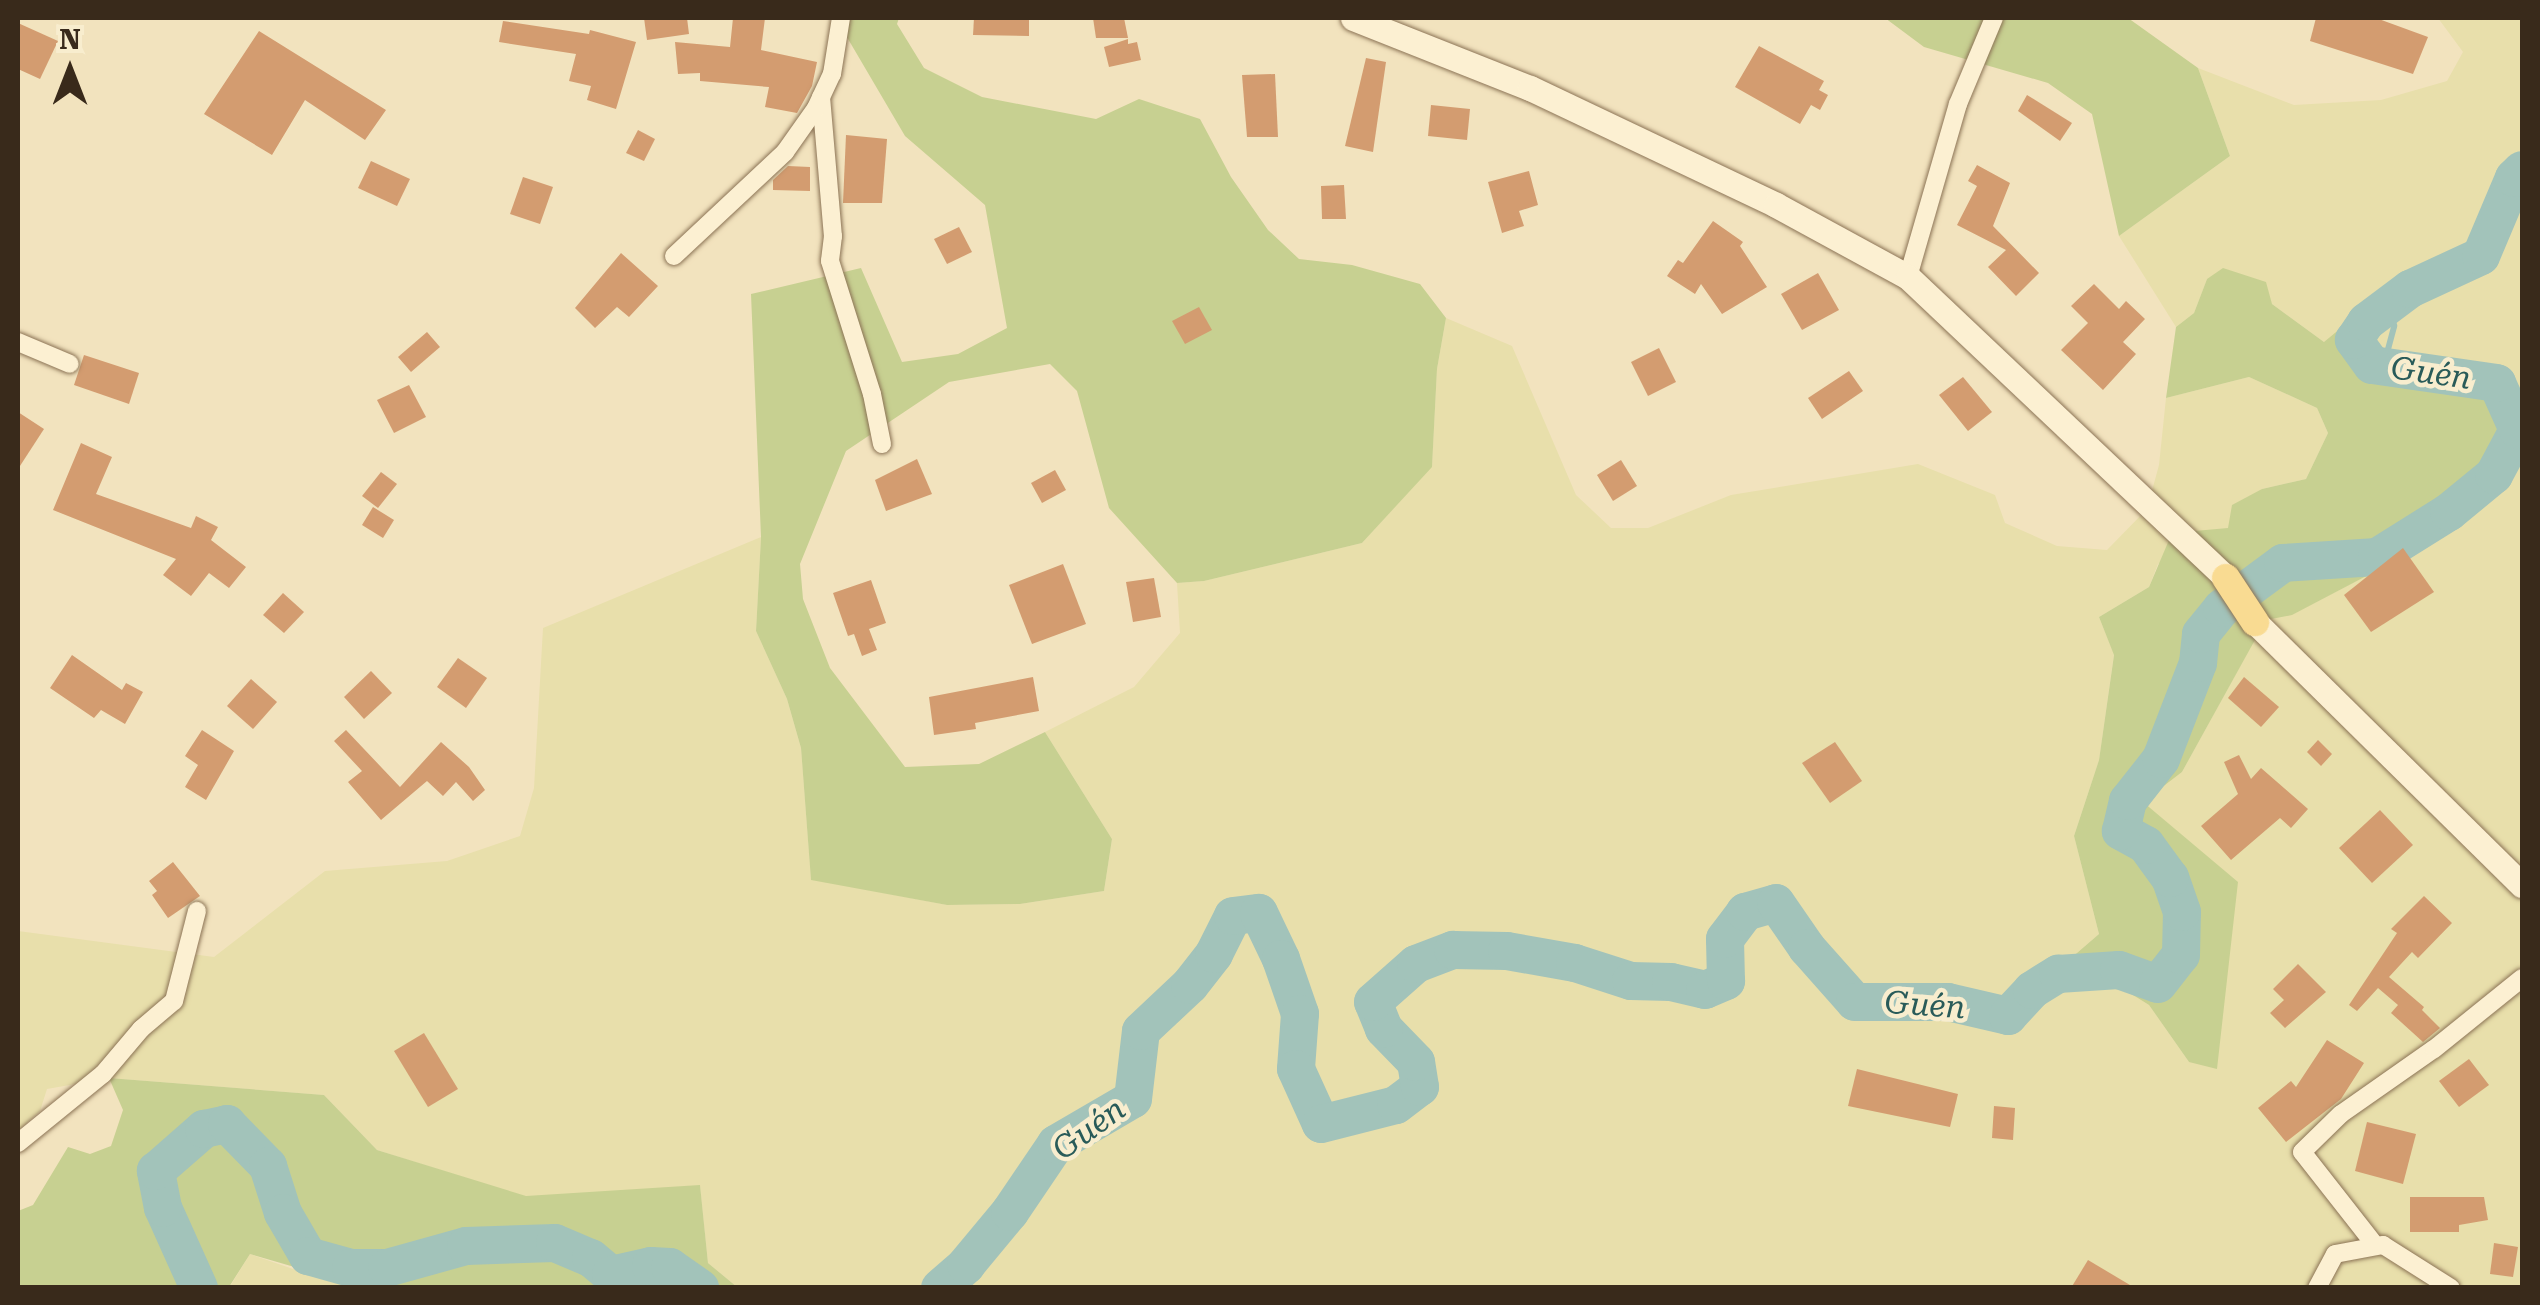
<!DOCTYPE html>
<meta charset="utf-8">
<style>
body{margin:0}
#map{position:relative;width:2540px;height:1305px;overflow:hidden;background:#f2e3be;font-family:"Roboto Serif",serif}
div>[style]{position:absolute}
.farmland>*{inset:0;background:#e8dfab}
.green>*{inset:0;background:#c7d091}
.stream>*{height:6px;margin:-3px;padding:0 3px;transform-origin:3px;border-radius:3px;background:#a2c3ba}
.river>*{height:38px;margin:-19px;padding:0 19px;transform-origin:19px;border-radius:19px;background:#a2c3ba}
.building>*{inset:0;background:#d39c70}
.roads{filter:drop-shadow(0 0 2px #8b7355) drop-shadow(0 0 2px #8b7355)}
.street>*{height:18px;margin:-9px;padding:0 9px;transform-origin:9px;border-radius:9px;background:#fcf0d2}
.secondary>*{height:25px;margin:-12.5px;padding:0 12.5px;transform-origin:12.5px;border-radius:12.5px;background:#fcf0d2}
.primary>*{height:28px;margin:-14px;padding:0 14px;transform-origin:14px;border-radius:14px;background:#f9db92}
span{translate:-50% -50%;white-space:nowrap;text-align:center;line-height:1.15;-webkit-text-stroke:9px #f8edce;paint-order:stroke}
.water-label{font-size:32px;color:#295b59;font-style:italic}
.frame{position:absolute;inset:0;border:20px solid #392a1b;pointer-events:none}
.north{position:absolute;left:20px;top:20px;width:100px;height:100px;-webkit-text-stroke:8px #f8edce;paint-order:stroke;rotate:0deg;font-size:28px;font-weight:700;line-height:40px;text-align:center;color:#392a1b}
.north::after{content:'';display:block;margin:auto;width:35px;height:45px;background:#392a1b;clip-path:polygon(50% 0,100% 100%,50% 72%,0 100%)}
</style>
<div id="map">
<div class="farmland">
<div style="clip-path:polygon(2438px 18px,2522px 18px,2522px 393px,2504px 374px,2396px 355px,2367px 341px,2324px 342px,2272px 304px,2207px 279px,2194px 313px,2176px 327px,2119px 236px,2230px 156px,2198px 68px,2294px 105px,2381px 100px,2447px 81px,2463px 52px)"></div>
<div style="clip-path:polygon(1446px 318px,1512px 346px,1576px 495px,1611px 528px,1648px 528px,1731px 495px,1918px 464px,1995px 495px,2005px 523px,2057px 546px,2107px 550px,2147px 509px,2159px 465px,2166px 398px,2249px 377px,2317px 408px,2328px 433px,2306px 479px,2262px 489px,2228px 528px,2158px 564px,2149px 587px,2099px 617px,2114px 654px,2099px 760px,2074px 836px,2099px 934px,2064px 964px,2120px 987px,2149px 1005px,2189px 1062px,2142px 803px,2182px 772px,2266px 619px,2293px 614px,2437px 539px,2487px 467px,2498px 433px,2522px 404px,2522px 1287px,737px 1287px,708px 1263px,700px 1186px,526px 1197px,377px 1150px,324px 1095px,109px 1078px,47px 1089px,40px 1111px,18px 1131px,18px 931px,214px 957px,325px 871px,447px 861px,520px 836px,534px 788px,543px 628px,761px 537px,756px 631px,787px 699px,801px 748px,811px 879px,947px 905px,1020px 904px,1104px 891px,1112px 839px,1045px 732px,1134px 687px,1180px 633px,1177px 583px,1204px 581px,1362px 543px,1432px 466px,1437px 369px)"></div>
<div style="clip-path:polygon(250px 1254px,316px 1277px,363px 1287px,229px 1288px)"></div>
</div>
<div class="green">
<div style="clip-path:polygon(850px 18px,899px 18px,897px 24px,924px 68px,982px 97px,1096px 119px,1139px 99px,1200px 119px,1231px 177px,1268px 230px,1299px 259px,1352px 265px,1420px 284px,1446px 318px,1437px 369px,1432px 467px,1362px 543px,1204px 581px,1177px 583px,1109px 508px,1077px 391px,1050px 364px,949px 382px,846px 451px,800px 564px,803px 599px,830px 668px,905px 767px,979px 764px,1045px 732px,1112px 839px,1104px 891px,1020px 904px,947px 905px,811px 880px,801px 748px,787px 699px,756px 631px,761px 537px,751px 294px,861px 268px,902px 362px,958px 354px,1007px 328px,985px 205px,905px 136px,841px 27px)"></div>
<div style="clip-path:polygon(1885px 18px,2128px 18px,2198px 68px,2230px 156px,2119px 236px,2092px 114px,2048px 83px,1924px 47px)"></div>
<div style="clip-path:polygon(2223px 268px,2266px 282px,2272px 304px,2324px 342px,2341px 328px,2396px 355px,2504px 374px,2522px 393px,2522px 404px,2498px 433px,2487px 467px,2437px 539px,2292px 615px,2266px 620px,2182px 772px,2143px 802px,2238px 882px,2217px 1069px,2189px 1062px,2149px 1005px,2120px 987px,2063px 965px,2099px 934px,2074px 836px,2099px 760px,2114px 655px,2099px 617px,2149px 587px,2172px 533px,2228px 528px,2232px 505px,2262px 489px,2306px 479px,2328px 433px,2317px 408px,2249px 377px,2166px 398px,2176px 327px,2194px 313px,2207px 279px)"></div>
<div style="clip-path:polygon(109px 1078px,324px 1095px,377px 1150px,526px 1196px,700px 1185px,708px 1263px,737px 1287px,363px 1287px,250px 1254px,229px 1287px,18px 1288px,18px 1211px,33px 1205px,68px 1147px,90px 1154px,111px 1146px,123px 1110px)"></div>
</div>
<div class="stream">
<div style="left:2372px;top:365px;width:19px;rotate:-39deg"></div>
<div style="left:2387px;top:353px;width:28px;rotate:-75deg"></div>
<div style="left:2394px;top:326px;width:23px;rotate:-97deg"></div>
</div>
<div class="river">
<div style="left:199px;top:1288px;width:88px;rotate:-114.2deg"></div>
<div style="left:163px;top:1208px;width:38px;rotate:-101deg"></div>
<div style="left:156px;top:1171px;width:64px;rotate:-41.2deg"></div>
<div style="left:204px;top:1129px;width:24px;rotate:-12deg"></div>
<div style="left:227px;top:1124px;width:59px;rotate:45.7deg"></div>
<div style="left:268px;top:1166px;width:49px;rotate:72.3deg"></div>
<div style="left:283px;top:1213px;width:50px;rotate:59.8deg"></div>
<div style="left:308px;top:1256px;width:45px;rotate:15.6deg"></div>
<div style="left:351px;top:1268px;width:36px"></div>
<div style="left:387px;top:1268px;width:82px;rotate:-15.6deg"></div>
<div style="left:466px;top:1246px;width:89px;rotate:-1.9deg"></div>
<div style="left:555px;top:1243px;width:39px;rotate:23deg"></div>
<div style="left:591px;top:1258px;width:26px;rotate:40deg"></div>
<div style="left:611px;top:1275px;width:41px;rotate:-12.7deg"></div>
<div style="left:651px;top:1266px;width:19px;rotate:3deg"></div>
<div style="left:670px;top:1267px;width:37px;rotate:35deg"></div>
<div style="left:940px;top:1288px;width:35px;rotate:-41deg"></div>
<div style="left:966px;top:1265px;width:69px;rotate:-50.3deg"></div>
<div style="left:1010px;top:1212px;width:82px;rotate:-55.9deg"></div>
<div style="left:1056px;top:1144px;width:89px;rotate:-30.3deg"></div>
<div style="left:1133px;top:1099px;width:68px;rotate:-83.3deg"></div>
<div style="left:1141px;top:1031px;width:67px;rotate:-43.2deg"></div>
<div style="left:1190px;top:985px;width:39px;rotate:-52deg"></div>
<div style="left:1214px;top:954px;width:42px;rotate:-63.4deg"></div>
<div style="left:1233px;top:916px;width:26px;rotate:-7deg"></div>
<div style="left:1259px;top:913px;width:51px;rotate:64.4deg"></div>
<div style="left:1281px;top:959px;width:58px;rotate:70.9deg"></div>
<div style="left:1300px;top:1014px;width:55px;rotate:94.2deg"></div>
<div style="left:1296px;top:1069px;width:60px;rotate:65.6deg"></div>
<div style="left:1321px;top:1124px;width:77px;rotate:-14.2deg"></div>
<div style="left:1396px;top:1105px;width:30px;rotate:-37deg"></div>
<div style="left:1420px;top:1087px;width:25px;rotate:-99deg"></div>
<div style="left:1416px;top:1062px;width:46px;rotate:-134.1deg"></div>
<div style="left:1384px;top:1029px;width:29px;rotate:-112deg"></div>
<div style="left:1373px;top:1002px;width:57px;rotate:-41.5deg"></div>
<div style="left:1416px;top:964px;width:40px;rotate:-21deg"></div>
<div style="left:1453px;top:950px;width:54px;rotate:1.1deg"></div>
<div style="left:1507px;top:951px;width:69px;rotate:10deg"></div>
<div style="left:1575px;top:963px;width:59px;rotate:17.8deg"></div>
<div style="left:1631px;top:981px;width:40px;rotate:1.4deg"></div>
<div style="left:1671px;top:982px;width:35px;rotate:13deg"></div>
<div style="left:1705px;top:990px;width:23px;rotate:-23deg"></div>
<div style="left:1726px;top:981px;width:42px;rotate:-91.4deg"></div>
<div style="left:1725px;top:939px;width:34px;rotate:-53deg"></div>
<div style="left:1745px;top:912px;width:32px;rotate:-16deg"></div>
<div style="left:1776px;top:903px;width:55px;rotate:55.4deg"></div>
<div style="left:1807px;top:948px;width:72px;rotate:48.4deg"></div>
<div style="left:1855px;top:1002px;width:93px"></div>
<div style="left:1948px;top:1002px;width:62px;rotate:13.1deg"></div>
<div style="left:2008px;top:1016px;width:35px;rotate:-47deg"></div>
<div style="left:2032px;top:990px;width:31px;rotate:-32deg"></div>
<div style="left:2058px;top:974px;width:61px;rotate:-3.8deg"></div>
<div style="left:2119px;top:970px;width:41px;rotate:19.7deg"></div>
<div style="left:2158px;top:984px;width:37px;rotate:-52deg"></div>
<div style="left:2181px;top:955px;width:43px;rotate:-88.7deg"></div>
<div style="left:2182px;top:912px;width:36px;rotate:-109deg"></div>
<div style="left:2170px;top:878px;width:41px;rotate:-126deg"></div>
<div style="left:2146px;top:845px;width:29px;rotate:-151deg"></div>
<div style="left:2121px;top:831px;width:31px;rotate:-77deg"></div>
<div style="left:2128px;top:801px;width:53px;rotate:-51.8deg"></div>
<div style="left:2161px;top:759px;width:103px;rotate:-68.9deg"></div>
<div style="left:2198px;top:663px;width:29px;rotate:-84deg"></div>
<div style="left:2201px;top:634px;width:33px;rotate:-51deg"></div>
<div style="left:2222px;top:608px;width:76px;rotate:-36.4deg"></div>
<div style="left:2283px;top:563px;width:94px;rotate:-3.7deg"></div>
<div style="left:2377px;top:557px;width:85px;rotate:-32deg"></div>
<div style="left:2449px;top:512px;width:58px;rotate:-39.4deg"></div>
<div style="left:2494px;top:475px;width:51px;rotate:-61.9deg"></div>
<div style="left:2518px;top:430px;width:51px;rotate:-114.1deg"></div>
<div style="left:2497px;top:383px;width:126px;rotate:-171.8deg"></div>
<div style="left:2372px;top:365px;width:31px;rotate:-126deg"></div>
<div style="left:2354px;top:340px;width:22px;rotate:-56deg"></div>
<div style="left:2366px;top:322px;width:55px;rotate:-36.9deg"></div>
<div style="left:2410px;top:289px;width:78px;rotate:-24.9deg"></div>
<div style="left:2481px;top:256px;width:85px;rotate:-67.1deg"></div>
<div style="left:2514px;top:178px;width:11px;rotate:-45deg"></div>
</div>
<div class="building">
<div style="clip-path:polygon(644px 18px,687px 18px,689px 34px,647px 40px)"></div>
<div style="clip-path:polygon(733px 18px,765px 18px,761px 50px,817px 62px,812px 86px,797px 113px,765px 107px,769px 87px,700px 81px,700px 73px,678px 74px,675px 42px,730px 47px)"></div>
<div style="clip-path:polygon(974px 18px,1029px 18px,1029px 36px,973px 35px)"></div>
<div style="clip-path:polygon(1093px 18px,1124px 18px,1128px 38px,1096px 38px)"></div>
<div style="clip-path:polygon(2316px 18px,2376px 18px,2428px 37px,2413px 74px,2310px 41px)"></div>
<div style="clip-path:polygon(503px 21px,589px 34px,590px 30px,636px 42px,616px 109px,587px 100px,591px 86px,569px 81px,576px 54px,499px 42px)"></div>
<div style="clip-path:polygon(18px 23px,58px 41px,40px 79px,18px 69px)"></div>
<div style="clip-path:polygon(259px 31px,386px 110px,365px 140px,305px 100px,272px 155px,204px 114px)"></div>
<div style="clip-path:polygon(1128px 39px,1128px 44px,1137px 42px,1141px 60px,1109px 67px,1104px 47px)"></div>
<div style="clip-path:polygon(1759px 46px,1824px 81px,1819px 90px,1828px 95px,1820px 110px,1811px 105px,1800px 124px,1735px 87px)"></div>
<div style="clip-path:polygon(1366px 58px,1386px 62px,1373px 152px,1345px 146px)"></div>
<div style="clip-path:polygon(1275px 74px,1278px 137px,1247px 137px,1242px 75px)"></div>
<div style="clip-path:polygon(2027px 95px,2072px 123px,2060px 141px,2018px 111px)"></div>
<div style="clip-path:polygon(1431px 105px,1470px 109px,1467px 140px,1428px 136px)"></div>
<div style="clip-path:polygon(638px 130px,655px 139px,644px 161px,626px 153px)"></div>
<div style="clip-path:polygon(846px 135px,887px 139px,882px 203px,843px 203px)"></div>
<div style="clip-path:polygon(371px 161px,410px 179px,397px 206px,358px 188px)"></div>
<div style="clip-path:polygon(1977px 165px,2010px 183px,1993px 226px,2039px 273px,2016px 296px,1988px 267px,2006px 250px,1957px 225px,1977px 186px,1968px 181px)"></div>
<div style="clip-path:polygon(788px 166px,810px 167px,810px 191px,773px 190px,773px 180px)"></div>
<div style="clip-path:polygon(1529px 171px,1538px 205px,1519px 211px,1524px 226px,1502px 233px,1488px 182px)"></div>
<div style="clip-path:polygon(523px 177px,553px 187px,540px 224px,510px 214px)"></div>
<div style="clip-path:polygon(1344px 185px,1346px 219px,1322px 219px,1321px 186px)"></div>
<div style="clip-path:polygon(1713px 221px,1743px 242px,1740px 246px,1767px 287px,1722px 314px,1701px 284px,1695px 294px,1667px 276px,1678px 260px,1683px 263px)"></div>
<div style="clip-path:polygon(959px 227px,972px 252px,947px 264px,934px 239px)"></div>
<div style="clip-path:polygon(621px 253px,658px 286px,629px 317px,617px 307px,595px 328px,575px 308px)"></div>
<div style="clip-path:polygon(1818px 273px,1839px 310px,1802px 330px,1781px 294px)"></div>
<div style="clip-path:polygon(2094px 284px,2119px 309px,2126px 301px,2145px 319px,2123px 342px,2136px 354px,2103px 390px,2061px 350px,2088px 323px,2071px 306px)"></div>
<div style="clip-path:polygon(1199px 307px,1212px 330px,1185px 344px,1172px 321px)"></div>
<div style="clip-path:polygon(427px 332px,440px 347px,411px 372px,398px 357px)"></div>
<div style="clip-path:polygon(1659px 348px,1676px 382px,1648px 396px,1631px 362px)"></div>
<div style="clip-path:polygon(84px 355px,139px 373px,129px 404px,74px 385px)"></div>
<div style="clip-path:polygon(1849px 371px,1863px 391px,1822px 419px,1808px 398px)"></div>
<div style="clip-path:polygon(1963px 377px,1992px 412px,1968px 431px,1939px 395px)"></div>
<div style="clip-path:polygon(409px 385px,426px 417px,394px 433px,377px 400px)"></div>
<div style="clip-path:polygon(18px 412px,44px 429px,18px 469px)"></div>
<div style="clip-path:polygon(81px 443px,112px 457px,96px 494px,191px 528px,196px 516px,218px 527px,211px 540px,246px 567px,229px 588px,209px 573px,191px 596px,163px 575px,176px 559px,53px 510px)"></div>
<div style="clip-path:polygon(917px 459px,932px 494px,886px 511px,875px 480px)"></div>
<div style="clip-path:polygon(1621px 460px,1637px 486px,1613px 501px,1597px 475px)"></div>
<div style="clip-path:polygon(1055px 470px,1066px 490px,1042px 503px,1031px 483px)"></div>
<div style="clip-path:polygon(381px 472px,397px 484px,378px 508px,362px 496px)"></div>
<div style="clip-path:polygon(373px 507px,394px 520px,383px 538px,362px 525px)"></div>
<div style="clip-path:polygon(2403px 548px,2434px 592px,2371px 632px,2344px 595px)"></div>
<div style="clip-path:polygon(1063px 564px,1086px 624px,1032px 644px,1009px 585px)"></div>
<div style="clip-path:polygon(1154px 578px,1161px 617px,1133px 622px,1126px 582px)"></div>
<div style="clip-path:polygon(871px 580px,886px 623px,869px 629px,877px 650px,862px 656px,854px 634px,848px 636px,833px 593px)"></div>
<div style="clip-path:polygon(283px 593px,304px 612px,284px 633px,263px 615px)"></div>
<div style="clip-path:polygon(72px 655px,122px 690px,126px 683px,143px 692px,125px 724px,101px 710px,94px 718px,50px 688px)"></div>
<div style="clip-path:polygon(458px 658px,487px 678px,466px 708px,437px 687px)"></div>
<div style="clip-path:polygon(371px 671px,392px 693px,364px 719px,344px 697px)"></div>
<div style="clip-path:polygon(1033px 677px,1039px 711px,975px 723px,976px 729px,934px 735px,929px 697px)"></div>
<div style="clip-path:polygon(2244px 677px,2279px 707px,2261px 727px,2228px 698px)"></div>
<div style="clip-path:polygon(251px 679px,277px 702px,253px 729px,227px 706px)"></div>
<div style="clip-path:polygon(202px 730px,234px 751px,206px 800px,185px 787px,198px 765px,185px 756px)"></div>
<div style="clip-path:polygon(346px 730px,400px 787px,441px 742px,469px 767px,485px 790px,473px 801px,456px 782px,443px 796px,427px 781px,381px 820px,348px 782px,362px 771px,334px 741px)"></div>
<div style="clip-path:polygon(2318px 740px,2332px 754px,2321px 766px,2307px 752px)"></div>
<div style="clip-path:polygon(1835px 742px,1862px 781px,1830px 803px,1802px 763px)"></div>
<div style="clip-path:polygon(2239px 755px,2251px 779px,2261px 768px,2308px 809px,2291px 828px,2280px 818px,2231px 860px,2201px 826px,2238px 794px,2224px 762px)"></div>
<div style="clip-path:polygon(2380px 810px,2413px 845px,2372px 883px,2339px 848px)"></div>
<div style="clip-path:polygon(173px 862px,200px 896px,168px 918px,152px 895px,157px 891px,149px 881px)"></div>
<div style="clip-path:polygon(2424px 896px,2452px 923px,2418px 958px,2412px 952px,2389px 977px,2424px 1007px,2422px 1010px,2440px 1028px,2423px 1042px,2391px 1013px,2398px 1005px,2378px 988px,2357px 1011px,2349px 1005px,2397px 933px,2391px 929px)"></div>
<div style="clip-path:polygon(2298px 964px,2326px 992px,2285px 1028px,2270px 1013px,2284px 1000px,2273px 989px)"></div>
<div style="clip-path:polygon(424px 1033px,458px 1089px,428px 1107px,394px 1051px)"></div>
<div style="clip-path:polygon(2327px 1040px,2364px 1063px,2341px 1099px,2286px 1142px,2258px 1108px,2291px 1081px,2296px 1087px)"></div>
<div style="clip-path:polygon(2469px 1059px,2489px 1085px,2459px 1107px,2439px 1081px)"></div>
<div style="clip-path:polygon(1857px 1069px,1958px 1094px,1950px 1127px,1848px 1106px)"></div>
<div style="clip-path:polygon(1994px 1106px,2015px 1108px,2013px 1140px,1992px 1138px)"></div>
<div style="clip-path:polygon(2367px 1122px,2416px 1134px,2403px 1184px,2355px 1171px)"></div>
<div style="clip-path:polygon(2410px 1197px,2484px 1197px,2488px 1220px,2459px 1225px,2459px 1232px,2410px 1232px)"></div>
<div style="clip-path:polygon(2494px 1243px,2518px 1247px,2513px 1277px,2490px 1274px)"></div>
<div style="clip-path:polygon(2088px 1260px,2135px 1288px,2071px 1288px)"></div>
</div>
<div class="roads">
<div class="street">
<div style="left:821px;top:97px;width:140px;rotate:85.1deg"></div>
<div style="left:833px;top:236px;width:25px;rotate:97deg"></div>
<div style="left:830px;top:261px;width:139px;rotate:72.5deg"></div>
<div style="left:872px;top:394px;width:51px;rotate:78.7deg"></div>
<div style="left:674px;top:256px;width:152px;rotate:-43.1deg"></div>
<div style="left:785px;top:152px;width:54px;rotate:-54.8deg"></div>
<div style="left:816px;top:108px;width:38px;rotate:-65deg"></div>
<div style="left:832px;top:74px;width:57px;rotate:-80.9deg"></div>
<div style="left:1908px;top:277px;width:180px;rotate:-73.9deg"></div>
<div style="left:1958px;top:104px;width:93px;rotate:-67.3deg"></div>
<div style="left:18px;top:342px;width:56px;rotate:22.9deg"></div>
<div style="left:18px;top:1143px;width:109px;rotate:-39.1deg"></div>
<div style="left:103px;top:1074px;width:59px;rotate:-49.8deg"></div>
<div style="left:141px;top:1029px;width:43px;rotate:-40.3deg"></div>
<div style="left:174px;top:1001px;width:93px;rotate:-75.7deg"></div>
<div style="left:2375px;top:1245px;width:118px;rotate:-128.1deg"></div>
<div style="left:2302px;top:1152px;width:54px;rotate:-44.3deg"></div>
<div style="left:2341px;top:1114px;width:113px;rotate:-35deg"></div>
<div style="left:2434px;top:1049px;width:113px;rotate:-38.9deg"></div>
<div style="left:2317px;top:1288px;width:38px;rotate:-62deg"></div>
<div style="left:2335px;top:1254px;width:49px;rotate:-10.6deg"></div>
<div style="left:2383px;top:1245px;width:80px;rotate:32.3deg"></div>
</div>
<div class="secondary">
<div style="left:1353px;top:18px;width:190px;rotate:21.6deg"></div>
<div style="left:1530px;top:88px;width:272px;rotate:25.4deg"></div>
<div style="left:1776px;top:205px;width:150px;rotate:28.6deg"></div>
<div style="left:1908px;top:277px;width:438px;rotate:43.4deg"></div>
<div style="left:2255px;top:622px;width:375px;rotate:44.6deg"></div>
</div>
<div class="primary">
<div style="left:2226px;top:578px;width:53px;rotate:56.6deg"></div>
</div>
</div>
<div class="water-label">
<span style="left:2431px;top:373px;rotate:8deg">Guén</span>
<span style="left:1925px;top:1005px;rotate:4deg">Guén</span>
<span style="left:1089px;top:1129px;rotate:-36deg">Guén</span>
</div>
<div class="frame"></div>
<div class="north">N</div>
</div>
